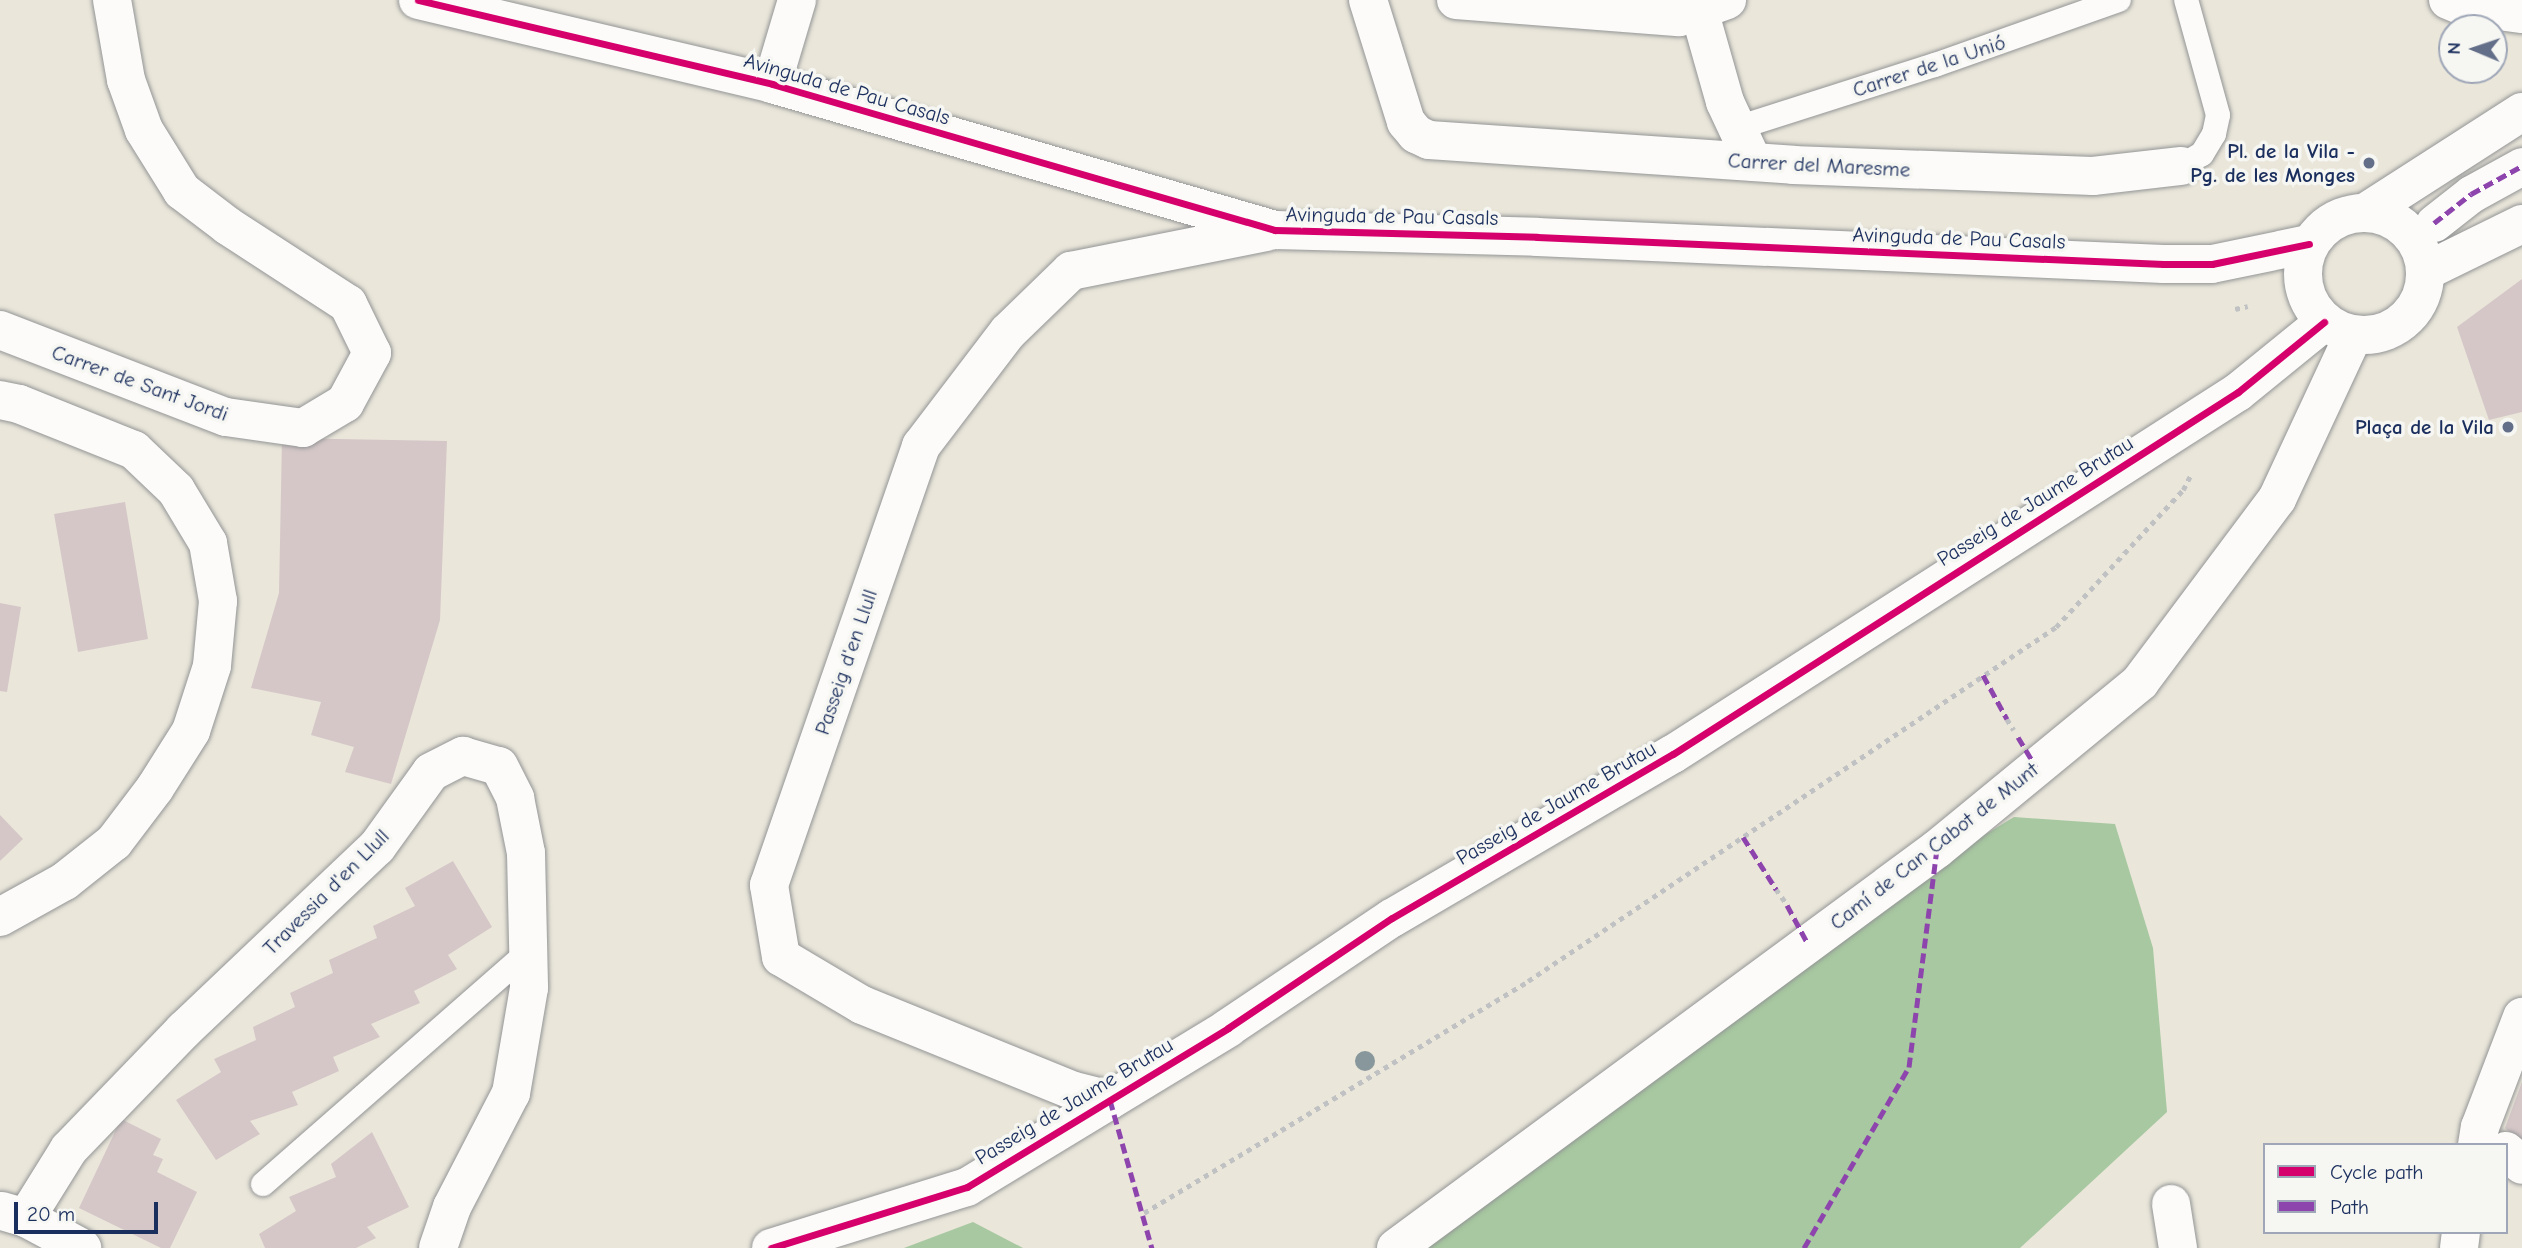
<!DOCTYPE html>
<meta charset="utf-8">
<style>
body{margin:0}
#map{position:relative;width:2522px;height:1248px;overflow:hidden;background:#eae6da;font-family:"Comic Neue",sans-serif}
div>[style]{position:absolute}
.forest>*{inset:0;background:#a7c8a0}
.building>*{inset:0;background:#d5c7c8}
.path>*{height:4.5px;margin-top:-2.25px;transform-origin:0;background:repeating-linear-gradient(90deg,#c0c1c3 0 5px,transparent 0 10px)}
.roads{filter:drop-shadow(0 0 2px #939596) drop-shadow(0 0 2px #939596)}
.service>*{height:24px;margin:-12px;padding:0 12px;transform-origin:12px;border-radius:12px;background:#fcfbf9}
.pedestrian>*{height:37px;margin:-18.5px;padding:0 18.5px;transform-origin:18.5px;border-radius:18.5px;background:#fcfbf9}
.minor>*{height:38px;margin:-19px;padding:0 19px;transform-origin:19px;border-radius:19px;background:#fcfbf9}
.minor>.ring{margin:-19px;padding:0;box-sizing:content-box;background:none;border:38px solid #fcfbf9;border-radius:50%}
.quiet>*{height:5px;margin-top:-2.5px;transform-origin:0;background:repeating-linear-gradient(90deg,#8e44ad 0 10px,transparent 0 15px)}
.cycleway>*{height:7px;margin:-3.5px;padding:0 3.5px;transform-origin:3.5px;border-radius:3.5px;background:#d6006c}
.trees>*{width:20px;height:20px;margin:-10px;border-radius:50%;background:#88979b}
.dots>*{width:19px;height:19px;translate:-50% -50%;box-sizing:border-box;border:4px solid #f6f6f2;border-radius:50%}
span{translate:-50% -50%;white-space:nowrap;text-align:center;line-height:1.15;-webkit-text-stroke:7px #f6f6f2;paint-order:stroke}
.street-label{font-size:21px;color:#1b2f5e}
.poi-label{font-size:21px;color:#1b2f5e;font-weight:700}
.right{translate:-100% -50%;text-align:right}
.legend{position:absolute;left:2263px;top:1143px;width:245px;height:91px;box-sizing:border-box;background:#f6f6f2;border:2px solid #9ea6b7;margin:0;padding:9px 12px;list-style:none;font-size:21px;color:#1b2f5e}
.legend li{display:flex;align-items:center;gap:14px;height:35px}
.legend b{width:35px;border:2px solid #9ea6b7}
.north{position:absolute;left:2438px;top:14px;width:70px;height:70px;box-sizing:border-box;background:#f6f6f2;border:2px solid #9ea6b7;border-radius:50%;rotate:272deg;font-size:19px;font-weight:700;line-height:28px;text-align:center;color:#1b2f5e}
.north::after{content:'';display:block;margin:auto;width:24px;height:32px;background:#636f89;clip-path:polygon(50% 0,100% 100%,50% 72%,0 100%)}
.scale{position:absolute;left:14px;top:1202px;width:144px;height:32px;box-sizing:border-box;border:4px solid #1b2f5e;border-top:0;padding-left:9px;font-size:21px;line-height:24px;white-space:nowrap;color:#1b2f5e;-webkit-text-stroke:5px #f6f6f2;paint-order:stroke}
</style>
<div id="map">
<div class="forest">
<div style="clip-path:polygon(2014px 817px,2115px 824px,2153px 948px,2167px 1112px,2020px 1248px,1407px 1248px,1866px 907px)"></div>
<div style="clip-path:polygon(973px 1222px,1023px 1248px,904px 1248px)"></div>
</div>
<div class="building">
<div style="clip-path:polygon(2522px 279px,2522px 412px,2489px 420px,2457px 327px)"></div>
<div style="clip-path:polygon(282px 438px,447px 441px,440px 620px,391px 784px,345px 772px,354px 747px,311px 735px,321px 702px,251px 688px,279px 593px)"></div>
<div style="clip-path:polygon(125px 502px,148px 639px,78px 652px,54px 514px)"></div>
<div style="clip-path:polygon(0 603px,21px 607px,7px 692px,0 691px)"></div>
<div style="clip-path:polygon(0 815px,23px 839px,0 861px)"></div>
<div style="clip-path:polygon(453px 861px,492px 927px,448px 955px,457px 969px,414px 991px,420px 1003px,371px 1024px,380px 1037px,333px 1057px,339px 1071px,292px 1092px,298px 1105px,250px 1121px,260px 1134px,216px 1160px,176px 1100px,221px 1072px,214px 1059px,256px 1040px,253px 1027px,295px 1007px,290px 993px,333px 973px,329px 960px,377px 938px,373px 926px,415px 906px,405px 888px)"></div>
<div style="clip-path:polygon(2522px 1082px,2522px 1143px,2505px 1128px)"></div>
<div style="clip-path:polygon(121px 1119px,161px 1139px,153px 1155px,163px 1159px,157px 1172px,197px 1192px,170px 1248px,161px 1248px,79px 1208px)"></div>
<div style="clip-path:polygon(372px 1132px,409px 1207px,367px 1227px,376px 1238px,356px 1248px,265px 1248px,259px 1234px,296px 1211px,289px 1197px,336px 1177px,331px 1164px)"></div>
</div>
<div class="path">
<div style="left:2235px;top:309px;width:13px;rotate:-13deg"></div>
<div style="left:2007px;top:719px;width:13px;rotate:58deg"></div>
<div style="left:1776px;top:889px;width:19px;rotate:54deg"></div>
<div style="left:1144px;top:1213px;width:449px;rotate:-31.1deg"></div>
<div style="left:1528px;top:981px;width:636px;rotate:-33.84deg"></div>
<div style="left:2056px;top:627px;width:187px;rotate:-47.2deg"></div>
<div style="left:2183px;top:490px;width:16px;rotate:-63deg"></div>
</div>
<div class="roads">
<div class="service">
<div style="left:1737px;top:128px;width:208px;rotate:-17.7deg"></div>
<div style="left:1935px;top:65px;width:195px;rotate:-19.5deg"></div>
<div style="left:2181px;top:166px;width:24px;rotate:-30deg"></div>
<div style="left:2202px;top:154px;width:23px;rotate:-59deg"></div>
<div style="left:2214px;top:134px;width:19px;rotate:-78deg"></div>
<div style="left:2218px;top:115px;width:119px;rotate:-105.5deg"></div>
<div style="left:263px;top:1184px;width:352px;rotate:-41.2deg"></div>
</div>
<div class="pedestrian">
<div style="left:2434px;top:223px;width:47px;rotate:-38.1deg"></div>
<div style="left:2471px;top:194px;width:58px;rotate:-28.8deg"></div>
</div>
<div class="minor">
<div style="left:418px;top:0;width:364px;rotate:13.3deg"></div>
<div style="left:772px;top:84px;width:524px;rotate:16.19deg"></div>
<div style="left:1275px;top:230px;width:262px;rotate:1.5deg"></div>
<div style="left:1537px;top:237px;width:627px;rotate:2.47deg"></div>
<div style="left:2163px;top:264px;width:49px"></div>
<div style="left:2212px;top:264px;width:99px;rotate:-11.7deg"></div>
<div style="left:1368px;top:0;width:128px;rotate:72.7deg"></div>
<div style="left:1406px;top:122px;width:16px;rotate:50deg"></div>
<div style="left:1416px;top:134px;width:14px;rotate:25deg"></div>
<div style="left:1429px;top:140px;width:365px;rotate:3.9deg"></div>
<div style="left:1793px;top:165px;width:300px;rotate:2.1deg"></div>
<div style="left:2093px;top:176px;width:89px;rotate:-6.5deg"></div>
<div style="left:1456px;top:0;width:224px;rotate:4.4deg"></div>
<div style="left:1679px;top:17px;width:51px;rotate:-19.5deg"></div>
<div style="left:2448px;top:0;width:15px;rotate:23deg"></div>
<div style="left:2462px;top:6px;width:61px;rotate:7.6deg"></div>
<div style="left:1699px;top:10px;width:96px;rotate:74.2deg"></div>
<div style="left:1725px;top:102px;width:66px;rotate:65deg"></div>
<div style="left:772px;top:84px;width:88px;rotate:-73.4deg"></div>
<div style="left:2366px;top:212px;width:185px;rotate:-32.7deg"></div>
<div class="ring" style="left:2303px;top:213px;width:84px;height:84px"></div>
<div style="left:2426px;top:271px;width:107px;rotate:-26.1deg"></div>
<div style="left:0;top:330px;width:242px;rotate:21.1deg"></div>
<div style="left:226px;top:417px;width:78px;rotate:8.1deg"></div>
<div style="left:303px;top:428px;width:49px;rotate:-30.8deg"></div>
<div style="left:345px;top:403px;width:57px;rotate:-61.6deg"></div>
<div style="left:372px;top:353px;width:55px;rotate:-116.1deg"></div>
<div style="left:348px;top:304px;width:143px;rotate:-147deg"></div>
<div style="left:228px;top:226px;width:58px;rotate:-142.7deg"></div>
<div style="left:182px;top:191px;width:72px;rotate:-121.9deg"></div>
<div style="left:144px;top:130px;width:53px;rotate:-109.8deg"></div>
<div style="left:126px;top:80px;width:81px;rotate:-99.9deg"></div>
<div style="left:0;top:400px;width:19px;rotate:12deg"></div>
<div style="left:19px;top:404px;width:124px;rotate:21.8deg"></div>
<div style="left:134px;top:450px;width:58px;rotate:43.6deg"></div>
<div style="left:176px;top:490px;width:62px;rotate:58.9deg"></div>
<div style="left:208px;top:543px;width:59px;rotate:80.2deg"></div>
<div style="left:218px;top:601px;width:65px;rotate:95.3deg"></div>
<div style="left:212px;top:666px;width:68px;rotate:107.9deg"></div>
<div style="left:191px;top:731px;width:67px;rotate:122.3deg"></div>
<div style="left:155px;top:788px;width:68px;rotate:127.2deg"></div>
<div style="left:114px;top:842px;width:63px;rotate:141.5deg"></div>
<div style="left:65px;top:881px;width:74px;rotate:151deg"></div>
<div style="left:1110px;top:1100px;width:37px;rotate:-166deg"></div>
<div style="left:1074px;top:1091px;width:229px;rotate:-157.9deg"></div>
<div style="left:862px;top:1005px;width:94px;rotate:-149.3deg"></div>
<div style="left:781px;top:957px;width:73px;rotate:-99.5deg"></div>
<div style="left:769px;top:885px;width:465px;rotate:-70.9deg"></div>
<div style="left:921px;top:446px;width:143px;rotate:-52.7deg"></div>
<div style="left:1008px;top:332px;width:88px;rotate:-44.1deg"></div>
<div style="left:1071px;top:271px;width:200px;rotate:-11.3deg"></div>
<div style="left:2477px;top:1145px;width:18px;rotate:-81deg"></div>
<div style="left:2480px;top:1127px;width:118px;rotate:-69.1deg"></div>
<div style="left:2506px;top:1151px;width:21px;rotate:41deg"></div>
<div style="left:2171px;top:1204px;width:45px;rotate:81deg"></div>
<div style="left:2px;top:1211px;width:25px;rotate:16deg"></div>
<div style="left:26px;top:1218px;width:64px;rotate:28.2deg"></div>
<div style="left:26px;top:1218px;width:81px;rotate:-58.1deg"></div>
<div style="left:69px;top:1149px;width:165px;rotate:-46deg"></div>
<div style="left:184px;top:1030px;width:266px;rotate:-43.5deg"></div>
<div style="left:377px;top:847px;width:92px;rotate:-54.2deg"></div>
<div style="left:431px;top:772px;width:36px;rotate:-27deg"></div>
<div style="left:463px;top:756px;width:37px;rotate:16deg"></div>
<div style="left:499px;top:766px;width:36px;rotate:63deg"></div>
<div style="left:515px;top:798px;width:56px;rotate:78.7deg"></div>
<div style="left:526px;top:853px;width:135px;rotate:88.7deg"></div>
<div style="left:529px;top:988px;width:107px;rotate:99.7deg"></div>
<div style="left:511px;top:1093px;width:128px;rotate:117.4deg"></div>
<div style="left:452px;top:1207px;width:43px;rotate:108.9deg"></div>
<div style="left:771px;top:1248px;width:205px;rotate:-17.3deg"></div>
<div style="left:967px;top:1187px;width:306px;rotate:-31.3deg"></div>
<div style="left:1228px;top:1028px;width:197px;rotate:-33.9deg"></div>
<div style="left:1392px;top:918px;width:325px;rotate:-30.3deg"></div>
<div style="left:1673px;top:754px;width:671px;rotate:-32.65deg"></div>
<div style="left:2238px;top:392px;width:111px;rotate:-39.1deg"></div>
<div style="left:1396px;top:1248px;width:672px;rotate:-36.41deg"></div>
<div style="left:1937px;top:849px;width:263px;rotate:-39.4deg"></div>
<div style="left:2140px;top:682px;width:229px;rotate:-53.2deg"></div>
<div style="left:2277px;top:499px;width:180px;rotate:-65deg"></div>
<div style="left:2459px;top:1248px;width:16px;rotate:-83deg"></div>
</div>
</div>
<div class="quiet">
<div style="left:2434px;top:223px;width:47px;rotate:-38.1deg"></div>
<div style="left:2471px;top:194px;width:58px;rotate:-28.8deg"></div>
<div style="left:1983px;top:675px;width:50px;rotate:61.4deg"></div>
<div style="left:2018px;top:737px;width:35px;rotate:59deg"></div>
<div style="left:1743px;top:837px;width:62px;rotate:57.6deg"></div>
<div style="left:1787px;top:905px;width:44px;rotate:61.7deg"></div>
<div style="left:1110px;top:1100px;width:154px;rotate:74.2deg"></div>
<div style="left:1804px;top:1248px;width:209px;rotate:-59.9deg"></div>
<div style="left:1909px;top:1067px;width:220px;rotate:-82.7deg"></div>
</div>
<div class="cycleway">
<div style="left:418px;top:0;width:364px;rotate:13.3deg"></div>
<div style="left:772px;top:84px;width:524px;rotate:16.19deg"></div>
<div style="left:1275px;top:230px;width:262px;rotate:1.5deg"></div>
<div style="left:1537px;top:237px;width:627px;rotate:2.47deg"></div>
<div style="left:2163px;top:264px;width:49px"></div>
<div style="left:2212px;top:264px;width:99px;rotate:-11.7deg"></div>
<div style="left:771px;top:1248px;width:205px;rotate:-17.3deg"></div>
<div style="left:967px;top:1187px;width:306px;rotate:-31.3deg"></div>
<div style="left:1228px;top:1028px;width:197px;rotate:-33.9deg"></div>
<div style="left:1392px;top:918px;width:325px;rotate:-30.3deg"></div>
<div style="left:1673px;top:754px;width:671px;rotate:-32.65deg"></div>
<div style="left:2238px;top:392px;width:111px;rotate:-39.1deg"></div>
</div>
<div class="trees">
<div style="left:1365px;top:1061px"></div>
</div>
<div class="dots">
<div style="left:2369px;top:163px;background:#636f89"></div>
<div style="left:2508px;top:427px;background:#636f89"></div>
</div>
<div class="street-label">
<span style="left:1929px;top:66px;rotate:-18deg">Carrer de la Unió</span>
<span style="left:847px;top:89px;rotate:16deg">Avinguda de Pau Casals</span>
<span style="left:1819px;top:165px;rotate:3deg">Carrer del Maresme</span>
<span style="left:1392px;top:216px;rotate:1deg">Avinguda de Pau Casals</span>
<span style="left:1959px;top:238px;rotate:2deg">Avinguda de Pau Casals</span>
<span style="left:140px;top:383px;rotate:20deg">Carrer de Sant Jordi</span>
<span style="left:2035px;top:501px;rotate:-32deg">Passeig de Jaume Brutau</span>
<span style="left:846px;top:662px;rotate:-71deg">Passeig d'en Llull</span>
<span style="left:1556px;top:803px;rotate:-30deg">Passeig de Jaume Brutau</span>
<span style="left:1934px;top:846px;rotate:-38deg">Camí de Can Cabot de Munt</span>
<span style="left:326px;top:892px;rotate:-45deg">Travessia d'en Llull</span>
<span style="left:1074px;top:1101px;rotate:-31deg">Passeig de Jaume Brutau</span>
</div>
<div class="poi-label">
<span class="right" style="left:2355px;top:163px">Pl. de la Vila -<br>Pg. de les Monges</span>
<span class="right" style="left:2494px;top:427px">Plaça de la Vila</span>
</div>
<ul class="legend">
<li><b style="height:9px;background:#d6006c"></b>Cycle path</li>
<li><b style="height:9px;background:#8e44ad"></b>Path</li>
</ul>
<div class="north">N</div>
<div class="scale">20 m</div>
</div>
